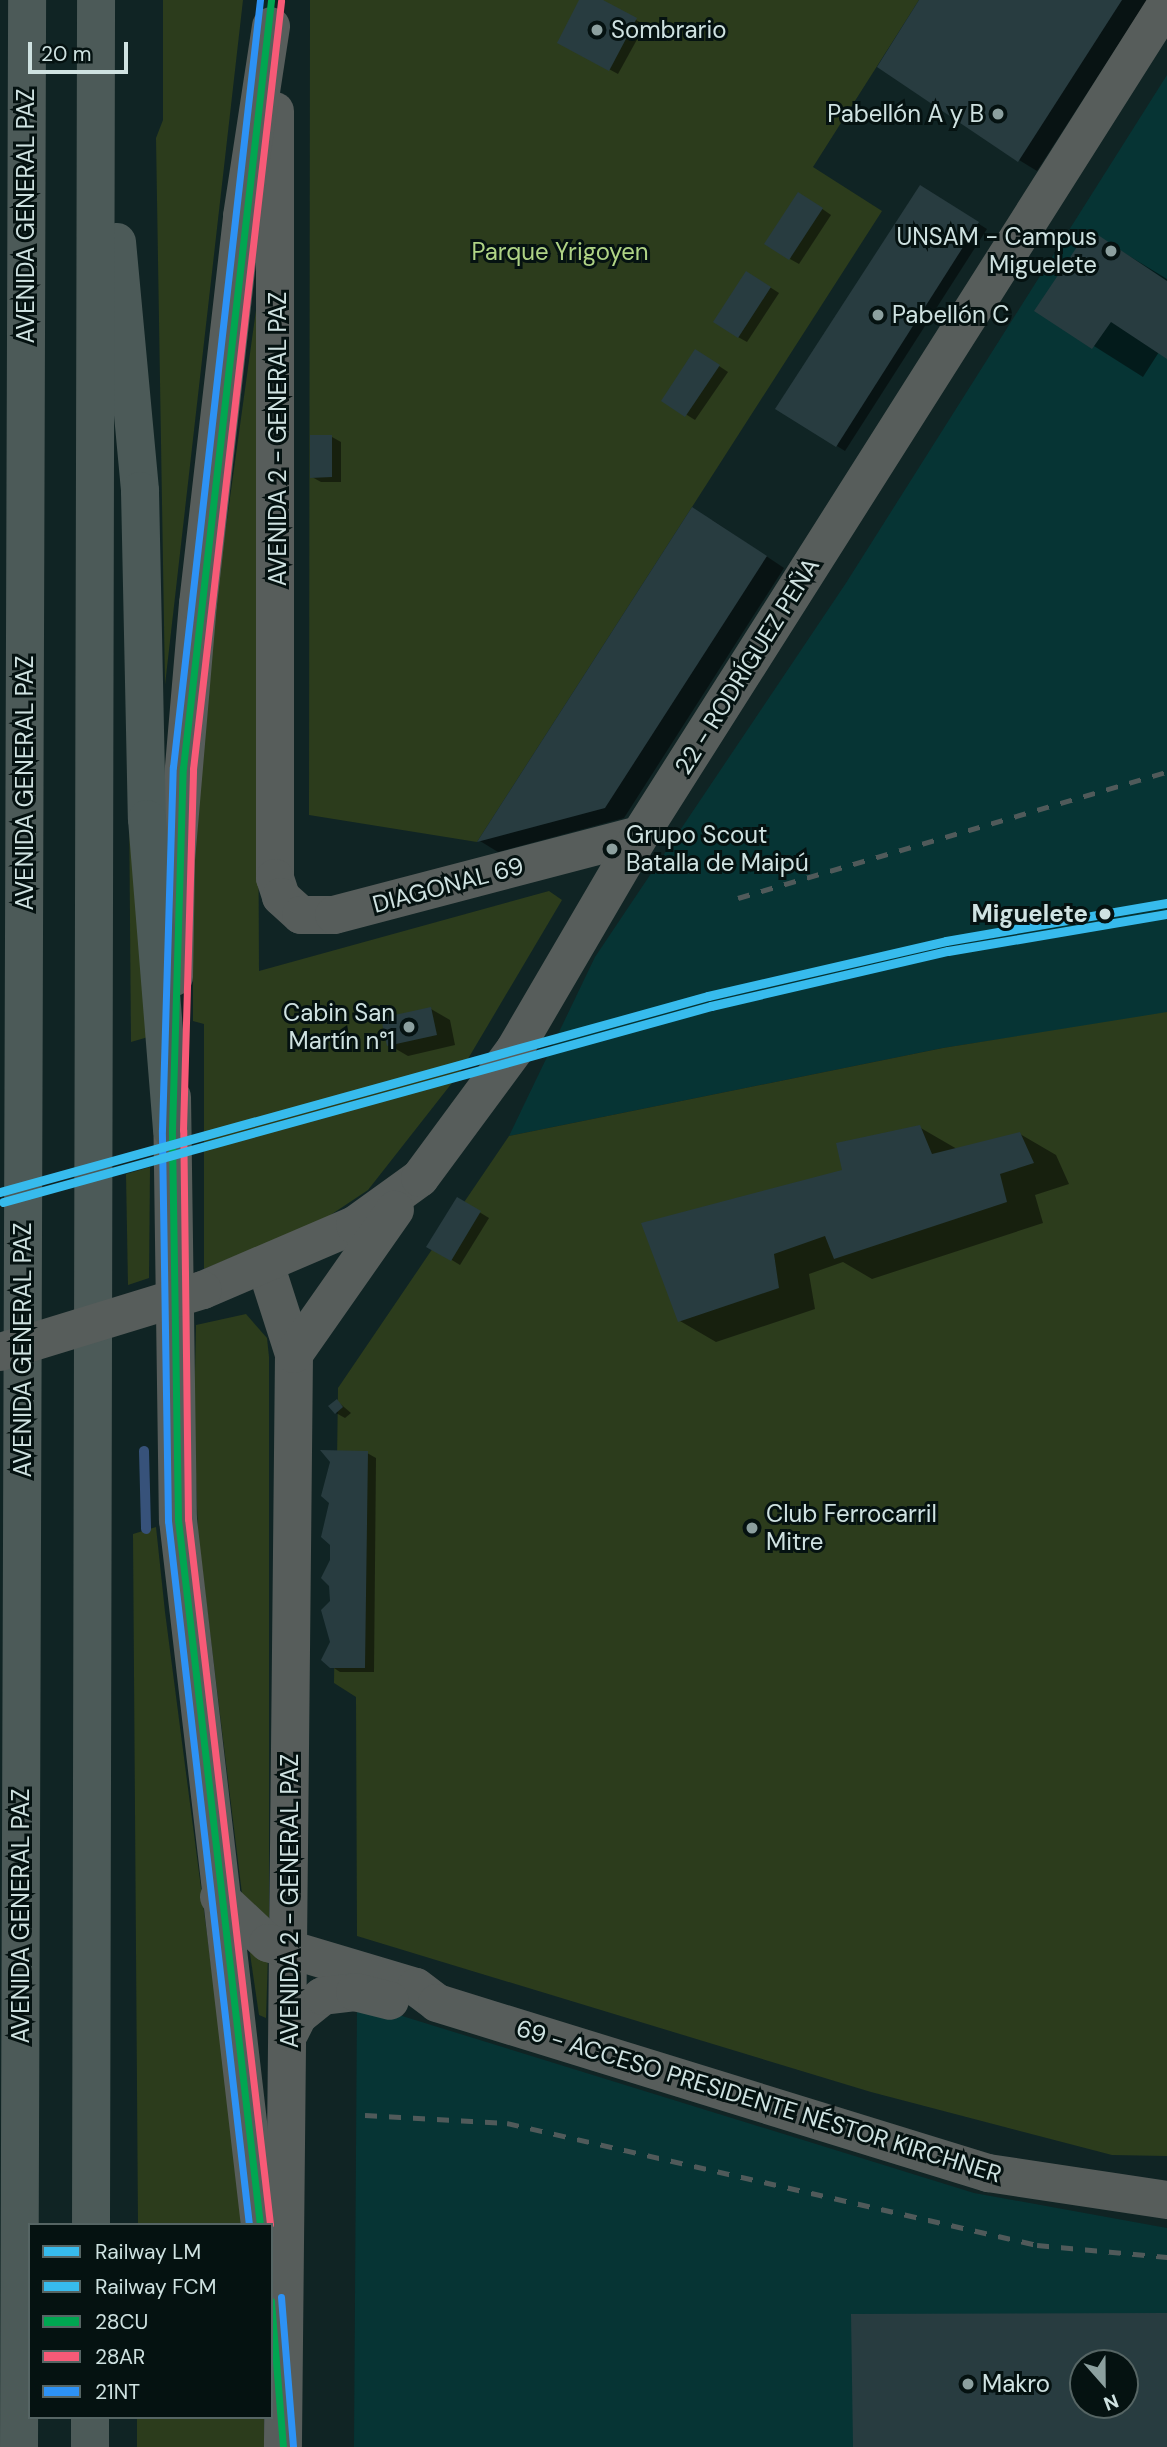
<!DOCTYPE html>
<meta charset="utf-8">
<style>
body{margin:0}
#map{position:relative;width:1167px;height:2447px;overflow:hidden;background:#102424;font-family:"DM Sans",sans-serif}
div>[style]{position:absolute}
.built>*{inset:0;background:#063434}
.green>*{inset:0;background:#2c3c1c}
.shadow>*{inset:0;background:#0007}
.stream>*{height:10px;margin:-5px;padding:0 5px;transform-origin:5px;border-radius:5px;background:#37527a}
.building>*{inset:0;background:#283c40}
.minor>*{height:38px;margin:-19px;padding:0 19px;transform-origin:19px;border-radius:19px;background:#575d5b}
.highway>*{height:38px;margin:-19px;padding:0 19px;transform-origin:19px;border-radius:19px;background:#4c5a58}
.rail>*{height:5px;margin-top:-2.5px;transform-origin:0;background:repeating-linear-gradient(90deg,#505a5a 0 12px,transparent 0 24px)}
.minor-bridge>*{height:38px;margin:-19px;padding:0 19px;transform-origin:19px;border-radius:19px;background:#575d5b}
.bus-1>*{height:7px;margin:-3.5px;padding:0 3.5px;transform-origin:3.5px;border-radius:3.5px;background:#00a651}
.bus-2>*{height:7px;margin:-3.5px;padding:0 3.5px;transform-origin:3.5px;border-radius:3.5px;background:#f75a77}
.bus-3>*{height:7px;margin:-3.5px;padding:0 3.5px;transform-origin:3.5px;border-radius:3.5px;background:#2d92f5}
.rail-1>*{height:9px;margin:-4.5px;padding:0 4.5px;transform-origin:4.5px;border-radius:4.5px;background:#37bbed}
.rail-2>*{height:9px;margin:-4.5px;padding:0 4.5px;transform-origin:4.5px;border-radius:4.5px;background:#37bbed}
.dots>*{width:19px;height:19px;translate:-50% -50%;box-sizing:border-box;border:4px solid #051211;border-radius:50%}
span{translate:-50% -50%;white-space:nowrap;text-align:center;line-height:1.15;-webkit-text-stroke:6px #051211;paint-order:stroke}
.poi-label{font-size:24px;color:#cfe2e1}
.left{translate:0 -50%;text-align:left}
.right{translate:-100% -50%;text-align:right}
.street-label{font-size:24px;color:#cfe2e1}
.park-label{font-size:24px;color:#afd385}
.stop-label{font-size:24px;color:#cfe2e1;font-weight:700}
.legend{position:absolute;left:28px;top:2223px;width:245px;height:196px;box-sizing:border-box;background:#051211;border:2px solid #566564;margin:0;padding:9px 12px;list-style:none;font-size:21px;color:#cfe2e1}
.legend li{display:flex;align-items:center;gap:14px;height:35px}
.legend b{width:35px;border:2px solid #566564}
.north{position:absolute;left:1069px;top:2349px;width:70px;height:70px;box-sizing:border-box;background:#051211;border:2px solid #566564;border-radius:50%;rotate:159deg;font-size:19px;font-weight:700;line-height:28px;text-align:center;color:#cfe2e1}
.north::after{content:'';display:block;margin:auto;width:24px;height:32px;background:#8ca09f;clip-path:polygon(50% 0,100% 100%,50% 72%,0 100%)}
.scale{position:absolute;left:28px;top:42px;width:100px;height:32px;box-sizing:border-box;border:4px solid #cfe2e1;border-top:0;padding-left:9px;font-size:21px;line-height:24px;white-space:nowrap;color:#cfe2e1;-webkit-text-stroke:5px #051211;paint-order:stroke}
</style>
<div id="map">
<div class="built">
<div style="clip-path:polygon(1167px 75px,1167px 1014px,943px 1048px,509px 1136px,595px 957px,846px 583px)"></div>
<div style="clip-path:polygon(evenodd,357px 2002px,974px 2193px,1167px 2228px,1167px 2447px,354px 2447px,357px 2002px,1083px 2363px,1125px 2363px,1125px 2405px,1083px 2405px,1083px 2363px)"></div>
</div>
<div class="green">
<div style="clip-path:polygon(163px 0,243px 0,165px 685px,156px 138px,163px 120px)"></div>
<div style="clip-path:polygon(310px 0,919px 0,813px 167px,882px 211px,477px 842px,309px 815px)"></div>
<div style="clip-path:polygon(256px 310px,259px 971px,549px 891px,562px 900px,459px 1074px,368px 1190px,323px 1220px,204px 1269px,204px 1024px,193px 1021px,193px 879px,206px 671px)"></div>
<div style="clip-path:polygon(129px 796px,155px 1035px,131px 1042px)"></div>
<div style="clip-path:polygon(1167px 1012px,1167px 2156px,1112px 2155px,871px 2092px,357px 1936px,356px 1697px,334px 1683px,338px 1388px,509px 1136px,943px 1048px)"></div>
<div style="clip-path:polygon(150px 1167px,149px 1278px,128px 1285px,126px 1174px)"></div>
<div style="clip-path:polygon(246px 1314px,267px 1338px,269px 1357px,269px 1923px,243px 1902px,198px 1535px,194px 1419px,196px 1325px)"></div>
<div style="clip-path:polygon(156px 1527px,165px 1612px,245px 2225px,138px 2225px,133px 1534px)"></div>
<div style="clip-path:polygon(249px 1947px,268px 1955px,266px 2018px,259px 2015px)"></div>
<div style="clip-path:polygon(137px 2417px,264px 2417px,264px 2447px,137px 2447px)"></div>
</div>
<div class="shadow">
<div style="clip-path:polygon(581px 0,600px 0,645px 25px,618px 74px,559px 42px)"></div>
<div style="clip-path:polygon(921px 0,1147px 0,1037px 171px,1019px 160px)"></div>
<div style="clip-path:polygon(921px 188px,987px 229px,845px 451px,837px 446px)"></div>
<div style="clip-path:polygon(808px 199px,831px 215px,799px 264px,790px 259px)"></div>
<div style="clip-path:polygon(1090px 232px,1167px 279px,1167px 357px,1159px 352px,1143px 377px,1037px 310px)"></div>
<div style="clip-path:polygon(756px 278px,779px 293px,747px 342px,738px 337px)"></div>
<div style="clip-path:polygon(704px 356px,728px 372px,695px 420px,663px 400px)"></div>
<div style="clip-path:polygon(332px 437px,341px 442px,341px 482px,321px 482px,312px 477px)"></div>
<div style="clip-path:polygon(712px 520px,784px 568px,624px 818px,498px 852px,480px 841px)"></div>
<div style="clip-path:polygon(431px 1009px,450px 1020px,455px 1045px,408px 1056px,389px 1045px)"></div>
<div style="clip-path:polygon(919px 1127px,957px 1149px,1020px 1134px,1056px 1155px,1069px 1184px,1035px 1195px,1043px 1223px,872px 1279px,843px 1262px,809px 1274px,815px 1309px,716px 1342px,680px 1321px,844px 1171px)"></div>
<div style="clip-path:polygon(458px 1199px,489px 1218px,460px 1265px,429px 1246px)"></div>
<div style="clip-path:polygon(337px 1401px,351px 1413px,345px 1418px,336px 1413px)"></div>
<div style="clip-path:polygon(367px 1453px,376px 1458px,374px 1672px,340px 1672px,331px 1666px,332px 1560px)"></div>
</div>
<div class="stream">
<div style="left:144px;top:1451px;width:78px;rotate:88.5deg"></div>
</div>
<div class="building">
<div style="clip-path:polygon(579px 0,603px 0,637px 18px,609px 71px,557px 43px)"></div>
<div style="clip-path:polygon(919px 0,1122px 0,1018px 162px,877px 67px)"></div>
<div style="clip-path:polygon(920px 185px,979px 222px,836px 447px,775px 409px)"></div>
<div style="clip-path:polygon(798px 192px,823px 208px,789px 260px,764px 244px)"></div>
<div style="clip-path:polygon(1089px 229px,1167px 281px,1167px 359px,1111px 322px,1092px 349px,1034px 311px)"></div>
<div style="clip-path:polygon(746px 271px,771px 287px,738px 338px,713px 322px)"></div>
<div style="clip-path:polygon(695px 349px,720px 365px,685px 417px,661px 401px)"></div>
<div style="clip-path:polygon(310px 435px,332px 435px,332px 477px,310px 478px)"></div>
<div style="clip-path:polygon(692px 507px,767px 556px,605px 808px,477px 842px)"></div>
<div style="clip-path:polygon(431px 1007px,437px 1035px,387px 1046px,381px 1018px)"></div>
<div style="clip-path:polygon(920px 1125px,932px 1154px,1020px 1132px,1034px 1163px,1000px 1174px,1007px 1202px,834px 1259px,825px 1236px,774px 1254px,779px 1288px,678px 1322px,641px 1223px,842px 1170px,836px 1143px)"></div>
<div style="clip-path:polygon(457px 1197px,481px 1211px,451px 1261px,426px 1247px)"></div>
<div style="clip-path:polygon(337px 1399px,343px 1407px,335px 1414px,328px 1406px)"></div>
<div style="clip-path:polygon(320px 1450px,368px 1451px,365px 1668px,330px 1668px,321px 1660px,330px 1642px,321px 1610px,330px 1601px,329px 1586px,321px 1578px,330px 1560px,330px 1545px,321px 1537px,329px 1503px,321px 1496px,330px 1462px)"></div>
<div style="clip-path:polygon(evenodd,1167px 2313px,1167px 2447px,853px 2447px,851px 2314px,1167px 2313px,1083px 2363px,1125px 2363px,1125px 2405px,1083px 2405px,1083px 2363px)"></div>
</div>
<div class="minor">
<div style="left:275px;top:111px;width:767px;rotate:90deg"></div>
<div style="left:275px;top:878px;width:20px;rotate:72deg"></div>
<div style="left:281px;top:897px;width:27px;rotate:42deg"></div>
<div style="left:301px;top:915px;width:33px"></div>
<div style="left:334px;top:915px;width:316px;rotate:-14.7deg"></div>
<div style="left:174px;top:977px;width:117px;rotate:-89deg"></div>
<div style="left:176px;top:860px;width:257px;rotate:-85.1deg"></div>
<div style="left:198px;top:604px;width:390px;rotate:-83.5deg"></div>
<div style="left:242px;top:216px;width:192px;rotate:-81.3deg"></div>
<div style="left:172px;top:1097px;width:423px;rotate:89.2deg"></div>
<div style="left:178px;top:1520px;width:710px;rotate:83.37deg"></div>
<div style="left:266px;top:1267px;width:91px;rotate:72.2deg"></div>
<div style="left:294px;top:1354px;width:1093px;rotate:90.58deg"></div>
<div style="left:203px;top:1290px;width:165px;rotate:-23.2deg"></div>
<div style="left:355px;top:1225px;width:80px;rotate:-35.9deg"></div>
<div style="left:420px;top:1178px;width:160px;rotate:-53.6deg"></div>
<div style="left:515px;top:1049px;width:248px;rotate:-59.7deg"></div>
<div style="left:640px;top:835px;width:985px;rotate:-57.65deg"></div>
<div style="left:294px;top:1354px;width:176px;rotate:-55deg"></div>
<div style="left:219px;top:1897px;width:67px;rotate:43.2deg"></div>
<div style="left:268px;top:1943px;width:154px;rotate:16.6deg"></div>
<div style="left:416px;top:1987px;width:26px;rotate:37deg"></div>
<div style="left:437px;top:2003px;width:577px;rotate:17.15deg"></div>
<div style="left:988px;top:2173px;width:181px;rotate:8.6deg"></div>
<div style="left:290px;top:2032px;width:18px;rotate:-63deg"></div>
<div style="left:298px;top:2016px;width:32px;rotate:-39deg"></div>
<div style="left:323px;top:1996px;width:32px;rotate:-7deg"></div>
<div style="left:355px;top:1992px;width:36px;rotate:14deg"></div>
</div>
<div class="highway">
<div style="left:117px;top:242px;width:250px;rotate:84.7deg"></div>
<div style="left:140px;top:491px;width:328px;rotate:88.8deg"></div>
<div style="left:147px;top:819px;width:312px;rotate:85.4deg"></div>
<div style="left:91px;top:2225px;width:2225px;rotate:-89.87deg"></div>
<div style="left:19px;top:2447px;width:2447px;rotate:-89.81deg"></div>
<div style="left:90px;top:2447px;width:30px;rotate:-90deg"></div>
</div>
<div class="rail">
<div style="left:738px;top:898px;width:447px;rotate:-16.4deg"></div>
<div style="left:365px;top:2115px;width:142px;rotate:3.2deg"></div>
<div style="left:507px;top:2123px;width:544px;rotate:12.96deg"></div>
<div style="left:1037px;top:2245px;width:131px;rotate:5.3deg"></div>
</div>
<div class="minor-bridge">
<div style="left:0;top:1352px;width:212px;rotate:-17deg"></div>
</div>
<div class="bus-1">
<div style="left:260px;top:2225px;width:710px;rotate:-96.63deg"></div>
<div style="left:178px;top:1520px;width:390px;rotate:-90.9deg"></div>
<div style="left:172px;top:1130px;width:362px;rotate:-88.3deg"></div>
<div style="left:183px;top:768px;width:773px;rotate:-83.46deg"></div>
<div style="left:271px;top:2301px;width:146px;rotate:85.3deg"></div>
</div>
<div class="bus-2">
<div style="left:270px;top:2224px;width:710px;rotate:-96.63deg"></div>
<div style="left:188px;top:1519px;width:389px;rotate:-90.7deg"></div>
<div style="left:183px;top:1130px;width:361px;rotate:-88.4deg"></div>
<div style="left:193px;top:769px;width:773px;rotate:-83.46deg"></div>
</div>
<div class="bus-3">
<div style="left:249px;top:2225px;width:709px;rotate:-96.56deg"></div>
<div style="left:168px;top:1521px;width:391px;rotate:-90.9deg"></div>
<div style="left:162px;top:1130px;width:363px;rotate:-88.3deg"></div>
<div style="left:173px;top:767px;width:772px;rotate:-83.53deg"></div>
<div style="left:281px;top:2297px;width:149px;rotate:85.4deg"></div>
</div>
<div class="rail-1">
<div style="left:0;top:1192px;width:735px;rotate:-15.47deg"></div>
<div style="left:708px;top:996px;width:244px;rotate:-13deg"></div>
<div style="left:946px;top:941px;width:224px;rotate:-9.8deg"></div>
</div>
<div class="rail-2">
<div style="left:3px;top:1202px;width:735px;rotate:-15.47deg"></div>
<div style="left:711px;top:1006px;width:243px;rotate:-13.1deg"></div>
<div style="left:948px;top:951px;width:222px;rotate:-9.6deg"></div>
</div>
<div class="dots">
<div style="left:597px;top:30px;background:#8ca09f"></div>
<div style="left:998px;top:114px;background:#8ca09f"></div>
<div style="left:1111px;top:251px;background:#8ca09f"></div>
<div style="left:878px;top:315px;background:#8ca09f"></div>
<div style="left:612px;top:849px;background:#8ca09f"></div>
<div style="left:1105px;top:914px;background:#cfe2e1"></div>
<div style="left:409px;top:1027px;background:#8ca09f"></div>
<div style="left:752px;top:1528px;background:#8ca09f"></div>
<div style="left:968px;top:2384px;background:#8ca09f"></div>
</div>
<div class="poi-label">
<span class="left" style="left:611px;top:30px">Sombrario</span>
<span class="right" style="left:984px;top:114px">Pabellón A y B</span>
<span class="right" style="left:1097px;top:251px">UNSAM - Campus<br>Miguelete</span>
<span class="left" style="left:892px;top:315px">Pabellón C</span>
<span class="left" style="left:626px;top:849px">Grupo Scout<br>Batalla de Maipú</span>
<span class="right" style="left:395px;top:1027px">Cabin San<br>Martín n°1</span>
<span class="left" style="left:766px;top:1528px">Club Ferrocarril<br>Mitre</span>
<span class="left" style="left:982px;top:2384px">Makro</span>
</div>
<div class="street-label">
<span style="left:26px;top:216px;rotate:-90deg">AVENIDA GENERAL PAZ</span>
<span style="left:278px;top:439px;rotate:-90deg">AVENIDA 2 - GENERAL PAZ</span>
<span style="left:747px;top:666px;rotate:-58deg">22 - RODRÍGUEZ PEÑA</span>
<span style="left:25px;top:783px;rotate:-90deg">AVENIDA GENERAL PAZ</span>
<span style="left:448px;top:885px;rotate:-15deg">DIAGONAL 69</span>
<span style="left:23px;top:1350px;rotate:-90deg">AVENIDA GENERAL PAZ</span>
<span style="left:290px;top:1901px;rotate:-90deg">AVENIDA 2 - GENERAL PAZ</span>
<span style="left:21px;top:1916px;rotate:-90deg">AVENIDA GENERAL PAZ</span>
<span style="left:759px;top:2101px;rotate:17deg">69 - ACCESO PRESIDENTE NÉSTOR KIRCHNER</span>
</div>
<div class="park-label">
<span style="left:560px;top:252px">Parque Yrigoyen</span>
</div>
<div class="stop-label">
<span class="right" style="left:1088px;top:914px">Miguelete</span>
</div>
<ul class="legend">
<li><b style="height:9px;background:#37bbed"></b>Railway LM</li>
<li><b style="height:9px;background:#37bbed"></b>Railway FCM</li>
<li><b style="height:9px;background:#00a651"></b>28CU</li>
<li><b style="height:9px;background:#f75a77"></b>28AR</li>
<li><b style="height:9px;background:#2d92f5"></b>21NT</li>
</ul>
<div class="north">N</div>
<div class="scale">20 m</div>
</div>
